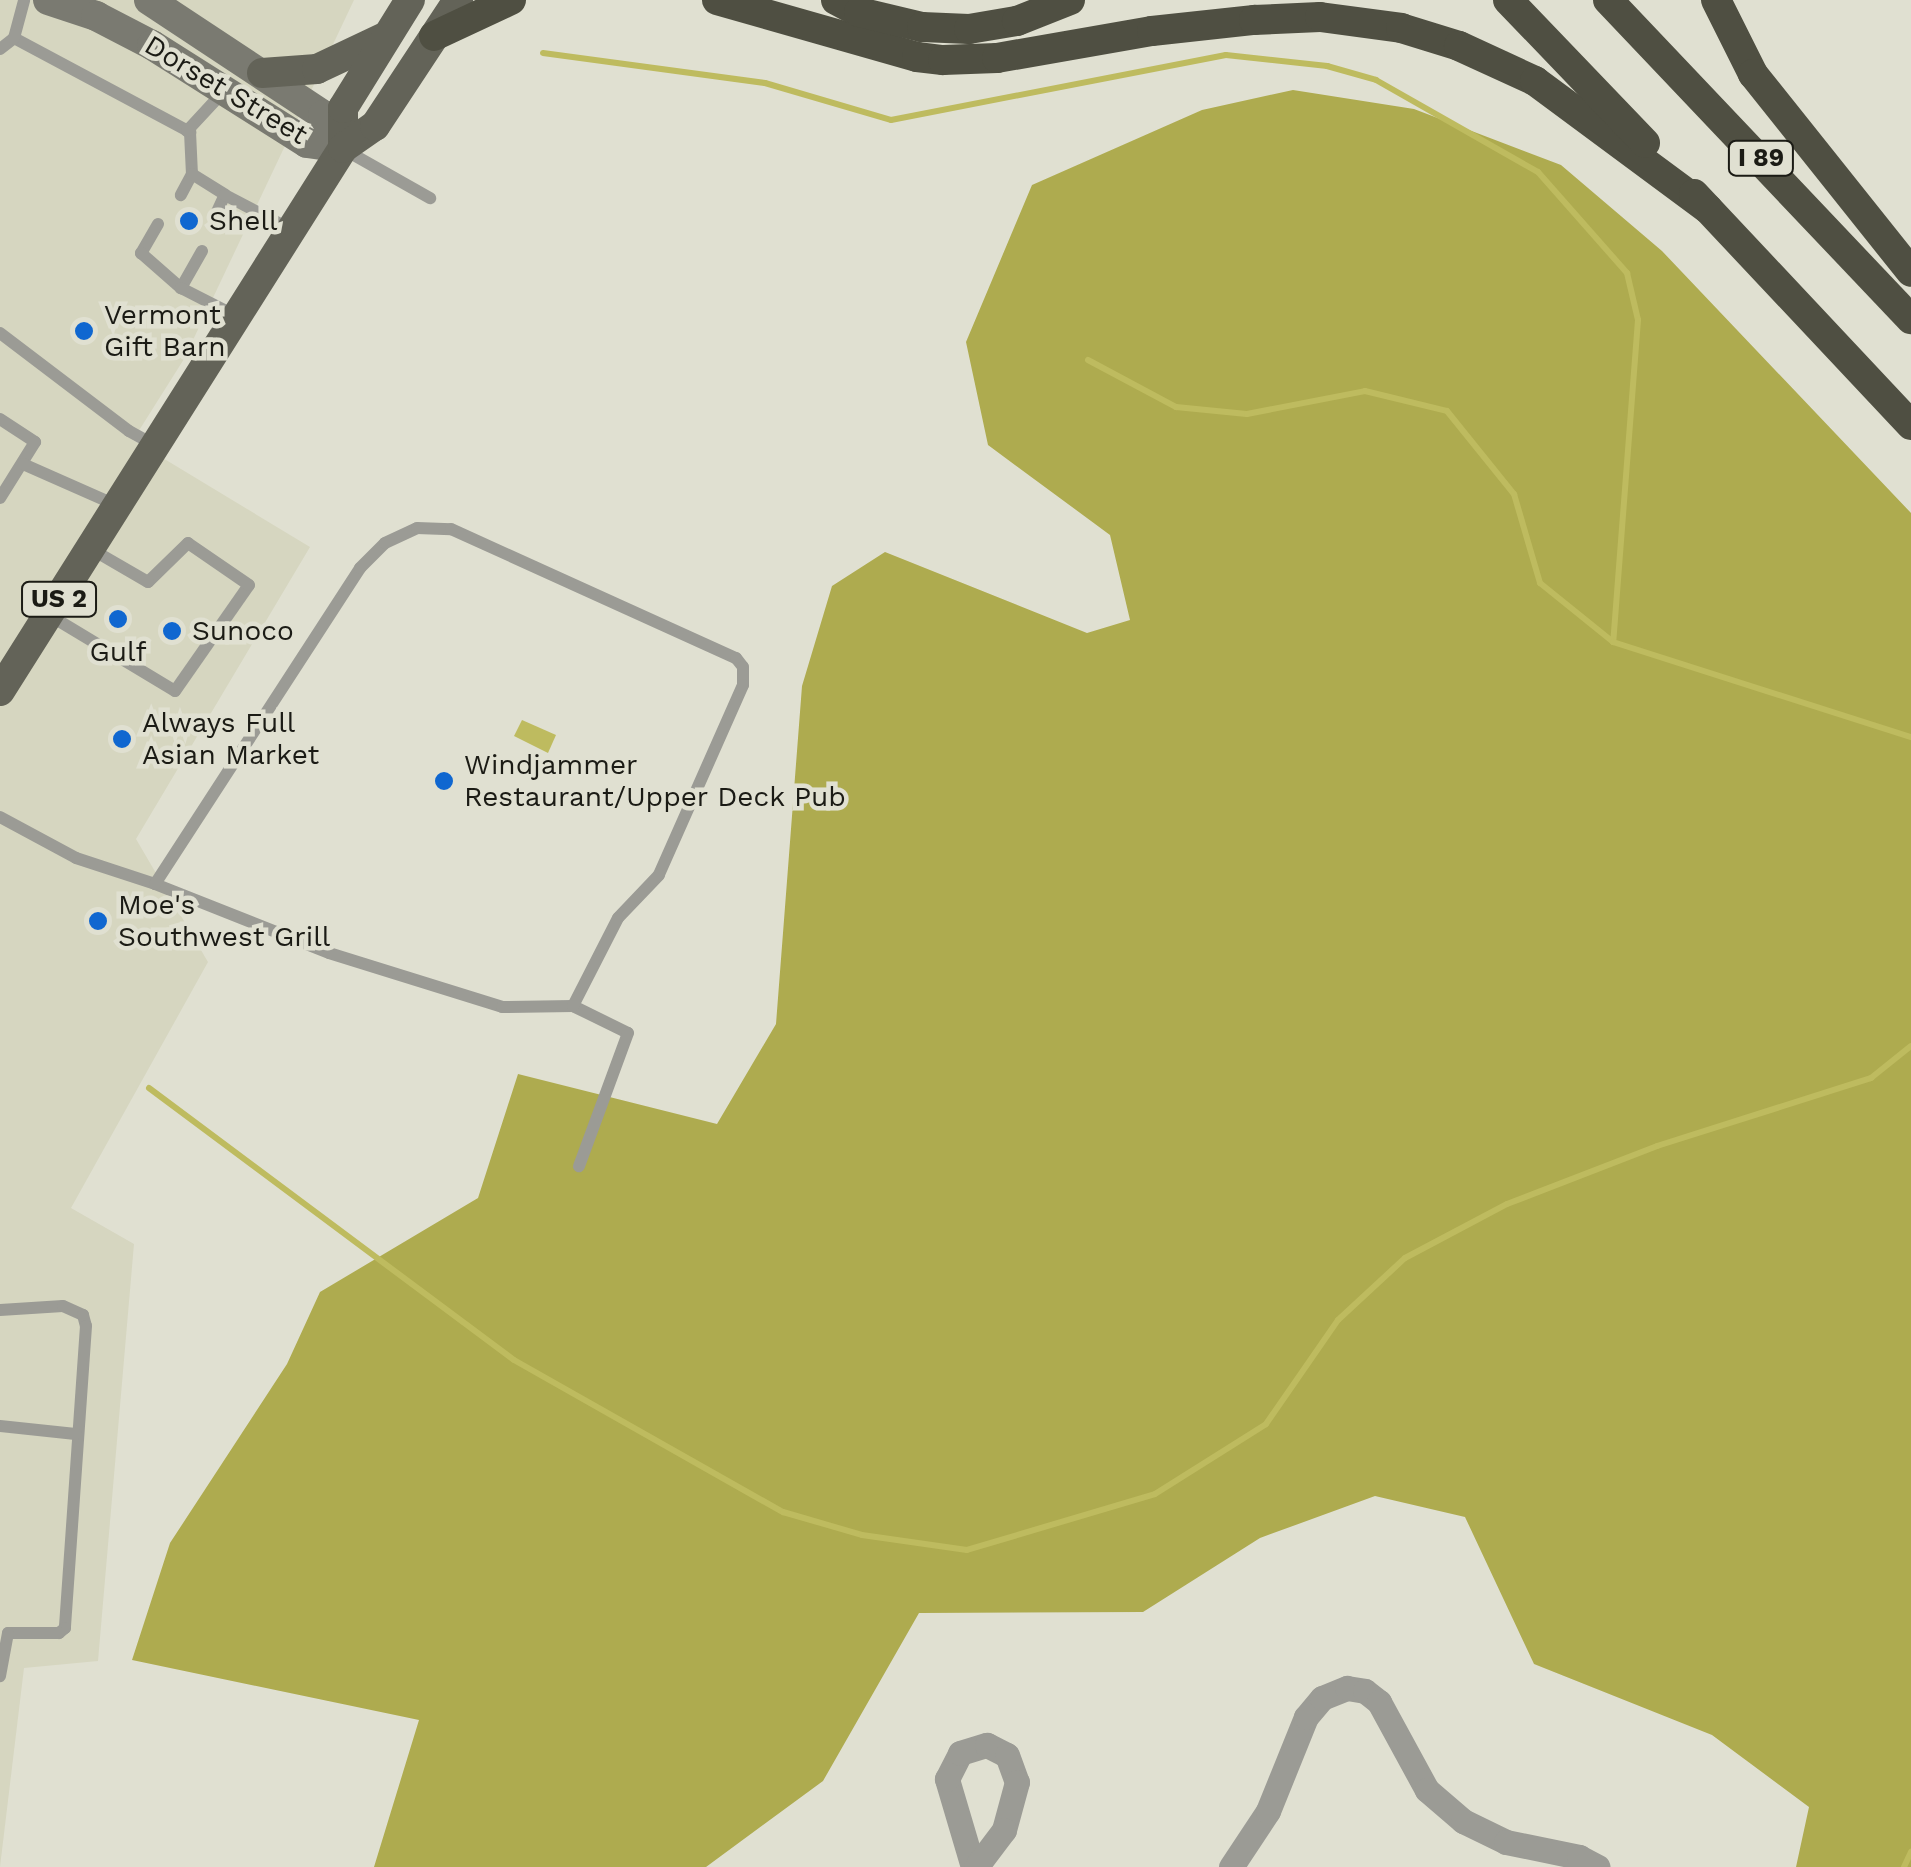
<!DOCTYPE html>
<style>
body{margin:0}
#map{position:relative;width:1911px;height:1867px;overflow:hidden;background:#e0e0d1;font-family:"Work Sans",sans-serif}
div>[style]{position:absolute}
.built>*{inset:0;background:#d6d6c0}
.forest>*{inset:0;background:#aeab4f}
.water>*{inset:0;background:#bebb5f}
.stream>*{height:6px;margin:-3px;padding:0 3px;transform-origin:3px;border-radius:3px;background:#bebb5f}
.lane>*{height:12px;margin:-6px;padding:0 6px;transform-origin:6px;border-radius:6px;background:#9b9b95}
.street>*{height:25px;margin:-12.5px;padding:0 12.5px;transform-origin:12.5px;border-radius:12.5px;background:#9b9b95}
.secondary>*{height:30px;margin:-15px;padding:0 15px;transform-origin:15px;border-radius:15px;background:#7a7a71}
.primary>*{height:30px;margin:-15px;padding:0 15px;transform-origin:15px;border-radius:15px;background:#636358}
.highway>*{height:30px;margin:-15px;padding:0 15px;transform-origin:15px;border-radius:15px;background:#4f4f42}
.dots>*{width:28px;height:28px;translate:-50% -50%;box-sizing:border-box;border:5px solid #e0e0d1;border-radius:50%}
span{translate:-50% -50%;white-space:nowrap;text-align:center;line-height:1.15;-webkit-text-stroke:9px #e0e0d1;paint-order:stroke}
.shield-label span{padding:2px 8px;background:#e0e0d1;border:2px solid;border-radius:8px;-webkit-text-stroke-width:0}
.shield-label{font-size:25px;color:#1b1b15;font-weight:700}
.street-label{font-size:28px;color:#1b1b15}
.poi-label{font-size:28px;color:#1b1b15}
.left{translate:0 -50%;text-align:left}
</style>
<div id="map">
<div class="built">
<div style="clip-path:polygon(0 0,354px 0,184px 359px,133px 440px,310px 547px,136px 839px,208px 962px,71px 1208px,134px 1244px,98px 1661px,24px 1668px,0 1867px)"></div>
</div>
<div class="forest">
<div style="clip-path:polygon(1293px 90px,1414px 109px,1561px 165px,1662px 251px,1911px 513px,1911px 1867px,1796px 1867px,1809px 1807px,1712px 1735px,1534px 1664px,1465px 1517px,1375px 1496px,1260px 1538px,1143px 1612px,919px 1613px,823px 1781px,706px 1867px,374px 1867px,419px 1720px,132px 1660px,170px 1543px,287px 1364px,320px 1292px,478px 1198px,518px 1074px,717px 1124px,776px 1024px,802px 686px,832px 586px,885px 552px,1087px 633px,1130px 620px,1110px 535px,988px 445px,966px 342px,1032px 185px,1202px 110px)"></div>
</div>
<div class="water">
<div style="clip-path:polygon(522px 720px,556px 735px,548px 753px,514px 736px)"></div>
</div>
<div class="stream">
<div style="left:543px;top:53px;width:224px;rotate:7.7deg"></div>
<div style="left:765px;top:83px;width:131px;rotate:16.4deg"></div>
<div style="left:891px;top:120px;width:341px;rotate:-11deg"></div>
<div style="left:1226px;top:55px;width:102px;rotate:6.2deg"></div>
<div style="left:1327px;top:66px;width:51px;rotate:15.9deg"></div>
<div style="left:1376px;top:80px;width:186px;rotate:29.6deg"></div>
<div style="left:1538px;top:172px;width:135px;rotate:48.6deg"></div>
<div style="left:1627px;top:273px;width:48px;rotate:76.8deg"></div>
<div style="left:1638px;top:320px;width:323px;rotate:94.4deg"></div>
<div style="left:1088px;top:360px;width:100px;rotate:28.1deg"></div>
<div style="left:1176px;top:407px;width:71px;rotate:5.6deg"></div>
<div style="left:1247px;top:414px;width:120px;rotate:-11deg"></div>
<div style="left:1365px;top:391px;width:84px;rotate:13.7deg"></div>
<div style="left:1447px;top:411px;width:107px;rotate:51.1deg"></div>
<div style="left:1514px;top:494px;width:93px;rotate:73.7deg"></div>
<div style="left:1540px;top:583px;width:94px;rotate:38.9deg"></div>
<div style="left:1613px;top:642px;width:313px;rotate:17.7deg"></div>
<div style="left:149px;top:1088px;width:455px;rotate:36.7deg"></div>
<div style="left:514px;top:1360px;width:309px;rotate:29.5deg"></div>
<div style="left:783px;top:1512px;width:82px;rotate:16.2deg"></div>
<div style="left:862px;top:1535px;width:106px;rotate:8.1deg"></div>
<div style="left:967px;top:1550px;width:196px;rotate:-16.6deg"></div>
<div style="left:1155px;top:1494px;width:131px;rotate:-32.2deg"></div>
<div style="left:1266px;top:1424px;width:126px;rotate:-55.3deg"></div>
<div style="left:1338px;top:1320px;width:91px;rotate:-42.8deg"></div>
<div style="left:1405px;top:1258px;width:115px;rotate:-27.9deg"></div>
<div style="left:1507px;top:1204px;width:161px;rotate:-21.1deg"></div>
<div style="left:1657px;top:1146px;width:225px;rotate:-17.6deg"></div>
<div style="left:1871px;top:1078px;width:51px;rotate:-38.7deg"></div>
<div style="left:1904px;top:1867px;width:17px;rotate:-65deg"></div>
</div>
<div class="lane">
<div style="left:14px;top:38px;width:200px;rotate:28.1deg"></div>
<div style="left:190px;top:132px;width:42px;rotate:87.3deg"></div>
<div style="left:192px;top:174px;width:24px;rotate:118deg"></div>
<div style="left:0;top:49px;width:18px;rotate:-38deg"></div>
<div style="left:14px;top:38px;width:39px;rotate:-75deg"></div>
<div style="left:187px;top:131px;width:54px;rotate:-47.2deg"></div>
<div style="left:345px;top:150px;width:98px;rotate:29.5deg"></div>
<div style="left:192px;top:174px;width:39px;rotate:32deg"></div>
<div style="left:215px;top:216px;width:23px;rotate:-65deg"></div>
<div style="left:225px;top:195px;width:73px;rotate:27.6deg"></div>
<div style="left:158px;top:224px;width:34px;rotate:120deg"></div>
<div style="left:141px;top:253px;width:53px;rotate:41.2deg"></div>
<div style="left:202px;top:251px;width:43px;rotate:119.6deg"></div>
<div style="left:181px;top:288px;width:64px;rotate:27deg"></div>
<div style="left:0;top:333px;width:162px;rotate:37.2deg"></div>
<div style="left:129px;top:431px;width:31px;rotate:29deg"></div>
<div style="left:0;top:419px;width:42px;rotate:33.3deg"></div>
<div style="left:35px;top:442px;width:66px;rotate:122deg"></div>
<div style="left:23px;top:464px;width:102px;rotate:23.8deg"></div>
<div style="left:49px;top:615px;width:147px;rotate:31.1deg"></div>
<div style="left:175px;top:691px;width:129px;rotate:-55.1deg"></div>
<div style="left:249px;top:585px;width:74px;rotate:-145.5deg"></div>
<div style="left:188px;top:543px;width:56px;rotate:135.7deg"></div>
<div style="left:148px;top:582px;width:66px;rotate:-149.9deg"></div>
<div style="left:0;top:817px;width:86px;rotate:28.3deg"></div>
<div style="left:76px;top:858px;width:83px;rotate:18.2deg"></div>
<div style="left:155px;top:884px;width:187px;rotate:21.6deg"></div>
<div style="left:329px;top:953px;width:181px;rotate:17.3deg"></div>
<div style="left:502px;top:1007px;width:71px;rotate:-0.8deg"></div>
<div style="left:573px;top:1006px;width:61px;rotate:26.1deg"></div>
<div style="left:628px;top:1033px;width:142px;rotate:110.2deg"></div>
<div style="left:155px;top:884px;width:377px;rotate:-57deg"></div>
<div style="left:360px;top:568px;width:35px;rotate:-45deg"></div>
<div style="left:385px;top:543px;width:35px;rotate:-25deg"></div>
<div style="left:417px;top:528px;width:34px;rotate:2deg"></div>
<div style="left:451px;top:529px;width:313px;rotate:24.4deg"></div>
<div style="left:736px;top:658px;width:11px;rotate:52deg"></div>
<div style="left:743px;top:667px;width:18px;rotate:90deg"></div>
<div style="left:743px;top:685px;width:208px;rotate:113.9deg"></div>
<div style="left:659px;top:875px;width:59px;rotate:133.6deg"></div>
<div style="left:618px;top:918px;width:99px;rotate:117.1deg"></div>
<div style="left:0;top:1310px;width:63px;rotate:-3.6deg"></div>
<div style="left:63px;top:1306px;width:22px;rotate:24deg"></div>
<div style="left:83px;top:1315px;width:11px;rotate:75deg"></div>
<div style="left:86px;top:1326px;width:303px;rotate:94deg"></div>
<div style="left:65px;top:1628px;width:8px;rotate:140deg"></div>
<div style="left:59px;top:1633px;width:51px;rotate:180deg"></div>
<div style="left:8px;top:1633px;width:44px;rotate:100.5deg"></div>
<div style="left:0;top:1426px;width:76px;rotate:6deg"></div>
</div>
<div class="street">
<div style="left:973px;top:1867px;width:92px;rotate:-106.5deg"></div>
<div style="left:947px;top:1779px;width:29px;rotate:-63deg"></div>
<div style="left:960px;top:1753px;width:28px;rotate:-17deg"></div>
<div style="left:987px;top:1745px;width:22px;rotate:27deg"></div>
<div style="left:1007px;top:1755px;width:29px;rotate:70deg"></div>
<div style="left:1017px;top:1782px;width:50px;rotate:105.2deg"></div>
<div style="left:1004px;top:1830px;width:46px;rotate:127.1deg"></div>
<div style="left:1231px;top:1867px;width:67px;rotate:-56.5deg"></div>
<div style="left:1268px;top:1811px;width:101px;rotate:-68deg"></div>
<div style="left:1306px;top:1717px;width:25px;rotate:-50deg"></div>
<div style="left:1322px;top:1698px;width:27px;rotate:-22deg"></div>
<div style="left:1347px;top:1688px;width:18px;rotate:9deg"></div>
<div style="left:1365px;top:1691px;width:18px;rotate:38deg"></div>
<div style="left:1379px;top:1702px;width:100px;rotate:61.4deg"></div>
<div style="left:1427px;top:1790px;width:48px;rotate:40.7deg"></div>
<div style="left:1463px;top:1821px;width:48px;rotate:26deg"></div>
<div style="left:1506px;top:1842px;width:75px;rotate:11.6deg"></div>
<div style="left:1579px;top:1857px;width:21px;rotate:28deg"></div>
</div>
<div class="secondary">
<div style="left:48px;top:0;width:51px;rotate:18.4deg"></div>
<div style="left:96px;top:16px;width:63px;rotate:27.4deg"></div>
<div style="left:152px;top:45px;width:183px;rotate:32.3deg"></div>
<div style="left:307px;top:143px;width:36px;rotate:8deg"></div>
<div style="left:149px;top:0;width:209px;rotate:33.5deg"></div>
<div style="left:323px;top:115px;width:39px;rotate:59deg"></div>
</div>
<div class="primary">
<div style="left:262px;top:73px;width:55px;rotate:-4.2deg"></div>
<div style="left:317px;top:69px;width:73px;rotate:-25.2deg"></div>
<div style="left:343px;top:148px;width:40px;rotate:-90deg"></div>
<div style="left:343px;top:108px;width:127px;rotate:-58.2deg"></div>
<div style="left:0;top:691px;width:642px;rotate:-57.72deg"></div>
<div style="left:343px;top:148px;width:39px;rotate:-35deg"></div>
<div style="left:375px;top:126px;width:151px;rotate:-56.6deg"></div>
</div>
<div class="highway">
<div style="left:717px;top:0;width:208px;rotate:15.9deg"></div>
<div style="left:917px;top:57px;width:26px;rotate:7deg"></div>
<div style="left:943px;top:60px;width:54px;rotate:-2.1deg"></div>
<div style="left:997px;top:58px;width:157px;rotate:-9.9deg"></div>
<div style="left:1152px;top:31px;width:103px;rotate:-6.2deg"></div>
<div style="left:1254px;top:20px;width:66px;rotate:-2.6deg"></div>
<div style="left:1320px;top:17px;width:82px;rotate:7.7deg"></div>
<div style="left:1401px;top:28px;width:61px;rotate:17.2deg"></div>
<div style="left:1459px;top:46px;width:84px;rotate:24.7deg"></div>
<div style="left:1535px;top:81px;width:215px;rotate:36.5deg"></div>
<div style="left:836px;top:0;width:26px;rotate:28deg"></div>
<div style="left:859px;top:12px;width:65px;rotate:13.4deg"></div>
<div style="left:922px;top:27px;width:47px;rotate:2.4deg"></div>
<div style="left:969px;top:29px;width:49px;rotate:-9.5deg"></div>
<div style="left:1017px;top:21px;width:57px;rotate:-21.6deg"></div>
<div style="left:1508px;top:0;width:198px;rotate:46.2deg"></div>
<div style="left:1608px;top:0;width:440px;rotate:46.5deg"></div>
<div style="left:1716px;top:0;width:83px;rotate:63.4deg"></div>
<div style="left:1753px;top:74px;width:253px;rotate:51.4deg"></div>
<div style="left:434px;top:36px;width:85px;rotate:-25.1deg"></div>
<div style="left:1694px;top:194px;width:317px;rotate:46.8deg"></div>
</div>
<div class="dots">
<div style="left:189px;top:221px;background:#1067d0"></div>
<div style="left:84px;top:331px;background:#1067d0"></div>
<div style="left:118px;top:619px;background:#1067d0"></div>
<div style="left:172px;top:631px;background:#1067d0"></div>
<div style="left:122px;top:739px;background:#1067d0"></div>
<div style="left:444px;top:781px;background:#1067d0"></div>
<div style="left:98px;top:921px;background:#1067d0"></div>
</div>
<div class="shield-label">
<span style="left:1761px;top:158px">I 89</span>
<span style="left:59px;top:599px">US 2</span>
</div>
<div class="street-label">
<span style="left:226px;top:90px;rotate:31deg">Dorset Street</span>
</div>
<div class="poi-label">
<span class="left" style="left:209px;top:221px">Shell</span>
<span class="left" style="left:104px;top:331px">Vermont<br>Gift Barn</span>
<span class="left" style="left:192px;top:631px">Sunoco</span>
<span style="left:118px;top:652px">Gulf</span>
<span class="left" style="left:142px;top:739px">Always Full<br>Asian Market</span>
<span class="left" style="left:464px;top:781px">Windjammer<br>Restaurant/Upper Deck Pub</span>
<span class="left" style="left:118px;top:921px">Moe's<br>Southwest Grill</span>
</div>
</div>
